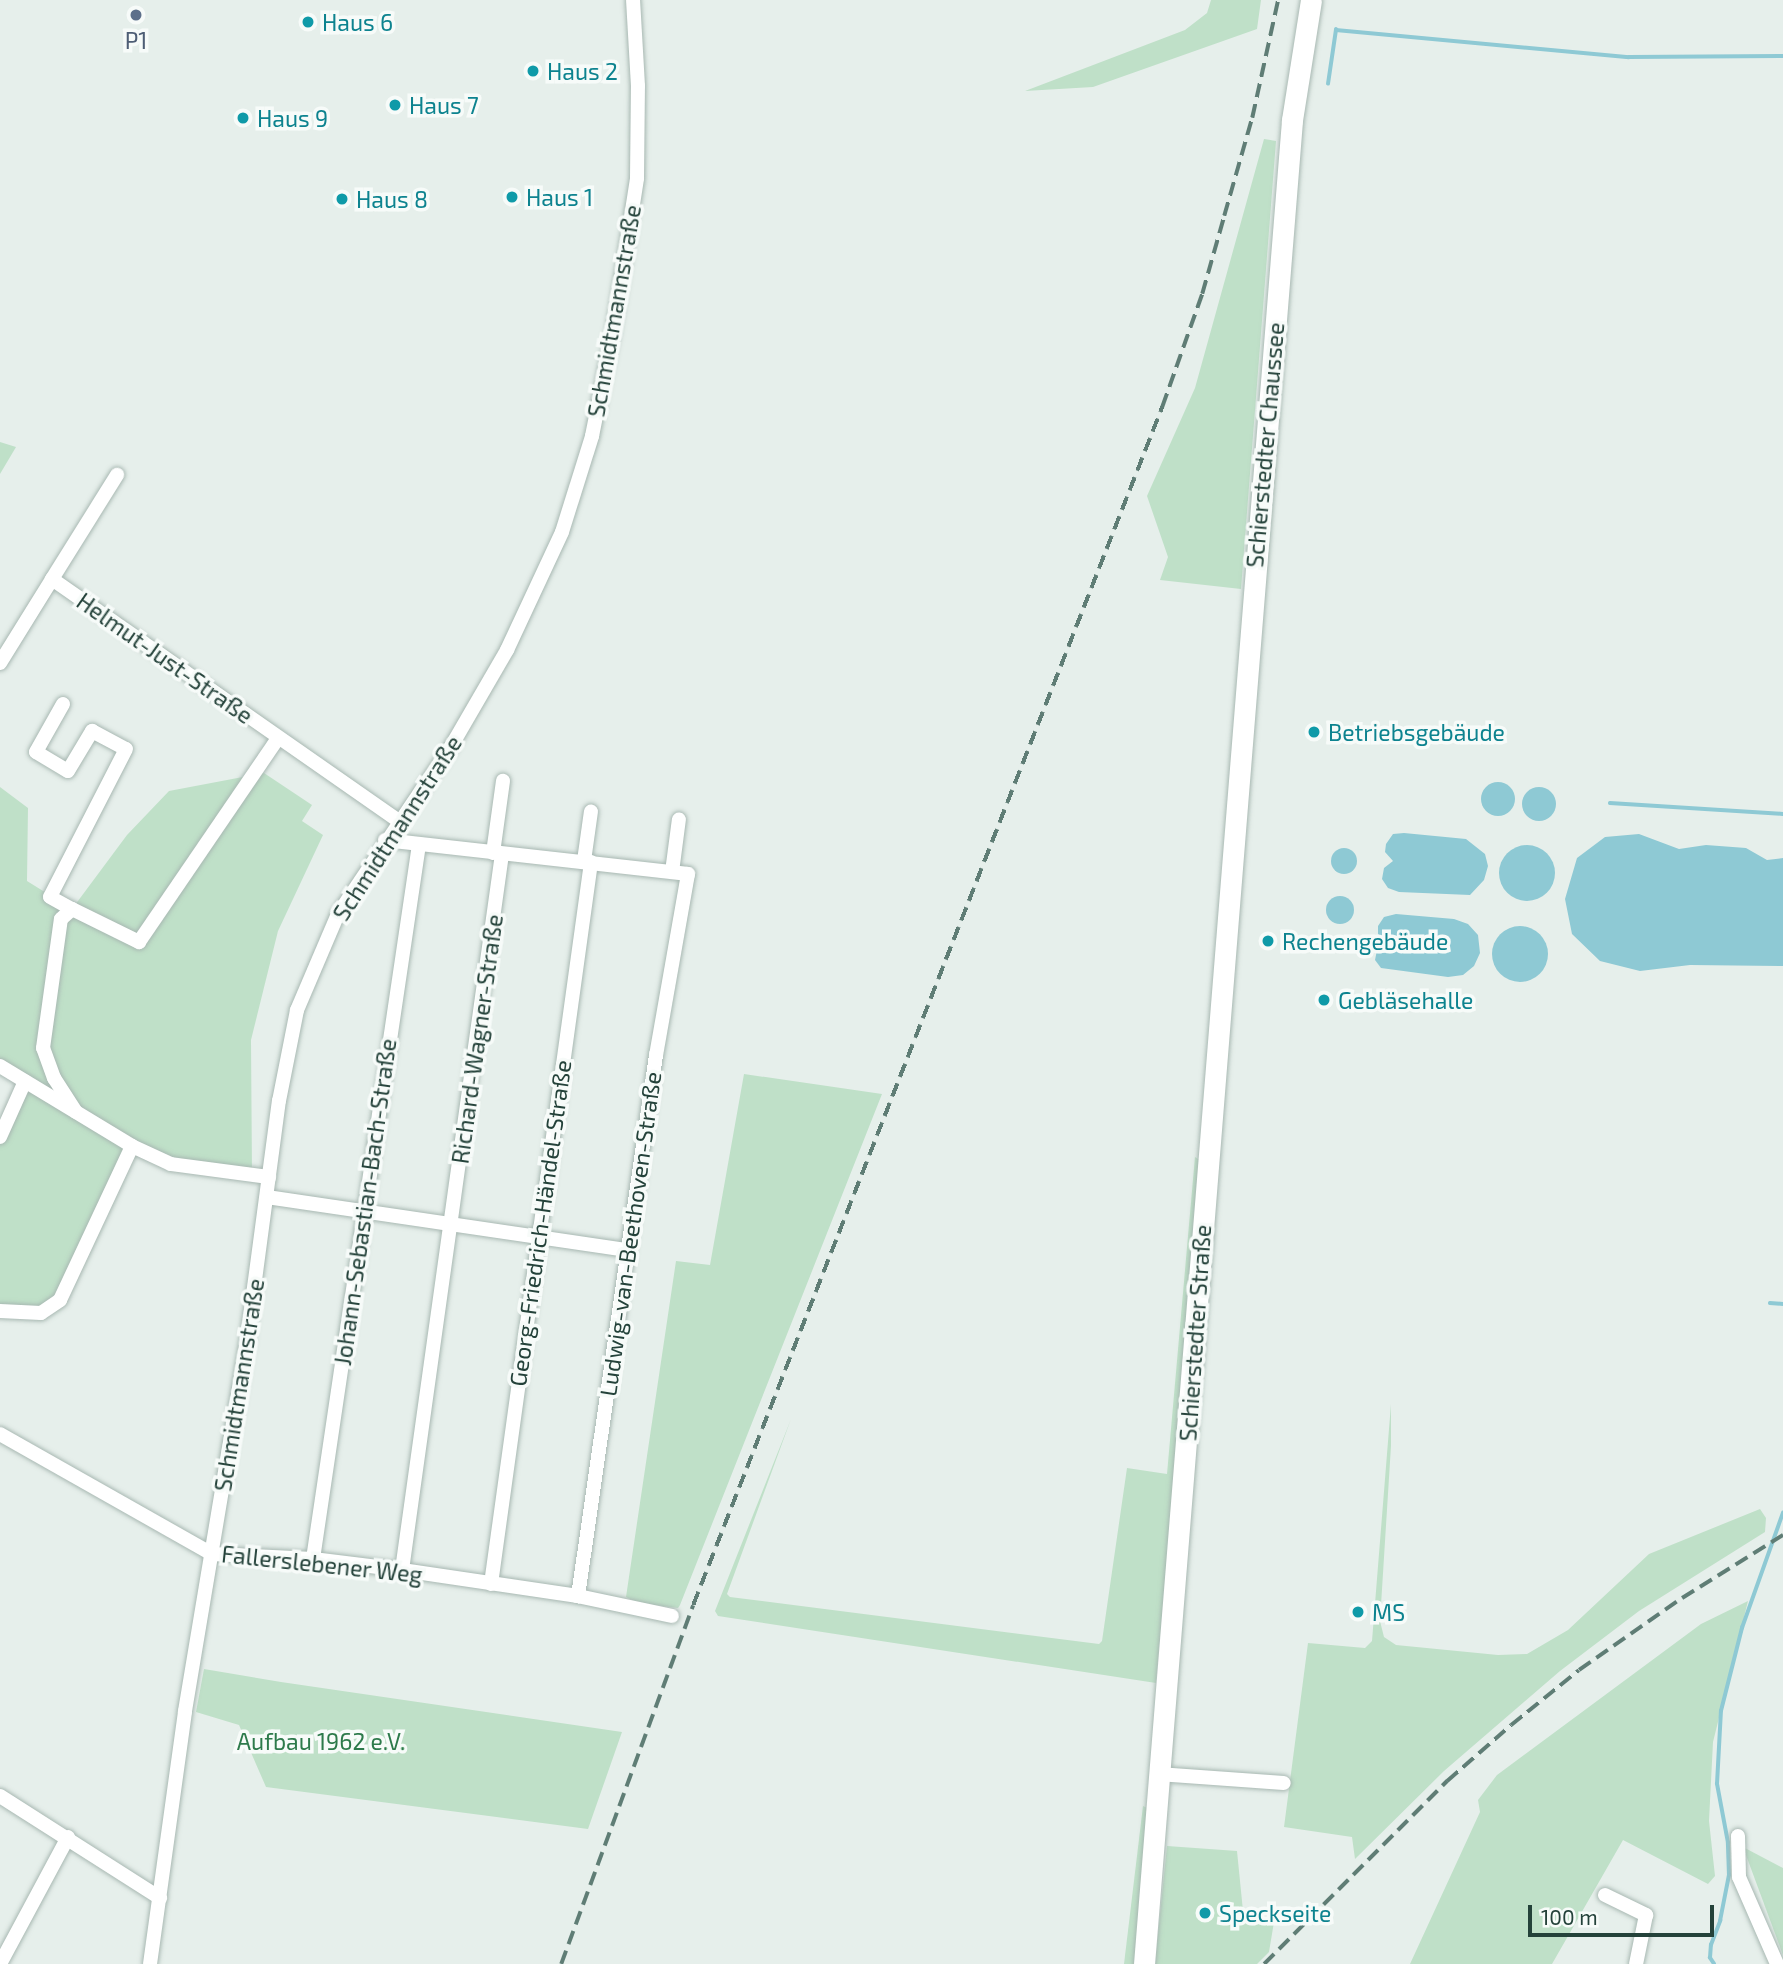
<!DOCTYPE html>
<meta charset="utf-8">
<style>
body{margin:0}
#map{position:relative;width:1783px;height:1964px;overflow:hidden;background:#e6efeb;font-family:"Exo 2",sans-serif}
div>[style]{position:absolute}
.green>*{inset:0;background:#bfe0c8}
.water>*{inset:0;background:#8ec9d4}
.round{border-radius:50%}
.stream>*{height:3.5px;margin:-1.75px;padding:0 1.75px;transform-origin:1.75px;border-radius:1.75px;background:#8ec9d4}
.roads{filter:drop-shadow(0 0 2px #a8b8b2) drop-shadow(0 0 2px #a8b8b2)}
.street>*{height:14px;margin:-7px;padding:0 7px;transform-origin:7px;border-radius:7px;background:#fff}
.secondary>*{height:21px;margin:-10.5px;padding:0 10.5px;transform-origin:10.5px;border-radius:10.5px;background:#fff}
.rail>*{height:3.5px;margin-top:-1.75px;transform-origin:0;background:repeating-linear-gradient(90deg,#5f7d75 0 14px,transparent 0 21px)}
.dots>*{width:19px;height:19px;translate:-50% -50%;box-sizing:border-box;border:4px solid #f7fbf9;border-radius:50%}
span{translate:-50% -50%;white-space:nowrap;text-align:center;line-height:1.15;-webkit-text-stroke:7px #f7fbf9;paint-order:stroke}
.culture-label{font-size:23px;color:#0d838f}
.left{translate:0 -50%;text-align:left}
.service-label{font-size:23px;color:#4e5e75}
.street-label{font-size:23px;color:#24423a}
.park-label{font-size:23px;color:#2d7a4b}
.scale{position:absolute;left:1528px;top:1905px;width:186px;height:32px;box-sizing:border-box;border:4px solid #24423a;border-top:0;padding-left:9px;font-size:21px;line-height:24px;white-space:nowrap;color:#24423a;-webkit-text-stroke:5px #f7fbf9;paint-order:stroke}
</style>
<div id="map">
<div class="green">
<div style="clip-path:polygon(1211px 0,1261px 0,1257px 29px,1093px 87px,1025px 91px,1185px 30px,1207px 13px)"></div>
<div style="clip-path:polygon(1264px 139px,1276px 141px,1241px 589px,1160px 580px,1168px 557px,1147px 496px,1195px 388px)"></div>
<div style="clip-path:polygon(0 442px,16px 447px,0 474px)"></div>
<div style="clip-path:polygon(264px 773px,312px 805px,302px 821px,323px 835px,278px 931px,251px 1040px,252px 1175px,171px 1164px,132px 1146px,60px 1300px,41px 1313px,0 1311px,0 1137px,25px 1082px,0 1066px,0 787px,28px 808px,27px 881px,72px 909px,127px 835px,169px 791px)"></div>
<div style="clip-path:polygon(744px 1074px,882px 1094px,680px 1605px,678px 1608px,638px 1603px,626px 1597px,676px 1261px,710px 1265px)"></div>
<div style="clip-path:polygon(1195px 1157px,1203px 1162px,1156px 1683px,718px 1616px,715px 1611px,791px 1419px,727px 1594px,730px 1597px,1099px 1644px,1102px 1641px,1127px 1468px,1167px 1474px)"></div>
<div style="clip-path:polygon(1391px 1404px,1391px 1446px,1380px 1621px,1384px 1637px,1396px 1645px,1498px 1655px,1527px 1654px,1568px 1630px,1649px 1554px,1760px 1509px,1766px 1518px,1765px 1532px,1639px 1611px,1560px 1671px,1444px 1771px,1355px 1859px,1352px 1837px,1284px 1827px,1308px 1643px,1365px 1648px,1372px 1641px)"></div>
<div style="clip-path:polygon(1748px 1601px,1713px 1742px,1709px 1821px,1715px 1876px,1708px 1884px,1623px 1840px,1552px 1964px,1410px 1964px,1480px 1812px,1478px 1800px,1497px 1775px,1701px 1624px)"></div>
<div style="clip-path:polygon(204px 1669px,281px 1682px,622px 1732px,588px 1829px,266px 1787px,239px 1725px,196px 1712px)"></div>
<div style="clip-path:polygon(1143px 1806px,1149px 1809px,1139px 1964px,1124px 1964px)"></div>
<div style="clip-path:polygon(1167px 1846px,1237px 1851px,1244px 1921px,1274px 1922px,1269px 1952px,1257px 1964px,1155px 1964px)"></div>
<div style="clip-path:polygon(1743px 1847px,1783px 1868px,1783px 1955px)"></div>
</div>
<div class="water">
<div class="round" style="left:1481px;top:782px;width:34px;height:34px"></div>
<div class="round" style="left:1522px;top:787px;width:34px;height:34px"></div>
<div style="clip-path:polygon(1404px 833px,1466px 839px,1485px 854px,1488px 866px,1484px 880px,1470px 895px,1399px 892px,1388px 888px,1382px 879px,1384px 868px,1393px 861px,1385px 852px,1386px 844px,1393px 834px)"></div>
<div style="clip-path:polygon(1639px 834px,1679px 849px,1706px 845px,1746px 848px,1767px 860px,1783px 858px,1783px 966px,1690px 965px,1640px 971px,1600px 961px,1572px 934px,1565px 899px,1577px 858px,1605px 837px)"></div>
<div class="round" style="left:1499px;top:845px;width:56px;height:56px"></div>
<div class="round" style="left:1331px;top:848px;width:26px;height:26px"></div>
<div class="round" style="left:1326px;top:896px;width:28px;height:28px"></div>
<div style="clip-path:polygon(1396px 914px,1454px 919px,1468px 924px,1478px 935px,1480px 953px,1474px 966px,1463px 975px,1448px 977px,1381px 968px,1375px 960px,1377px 950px,1386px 942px,1378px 934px,1378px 926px,1384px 917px)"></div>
<div class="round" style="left:1492px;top:926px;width:56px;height:56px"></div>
</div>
<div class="stream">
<div style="left:1328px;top:84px;width:55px;rotate:-81.6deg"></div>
<div style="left:1336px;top:30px;width:294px;rotate:5.3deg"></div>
<div style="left:1629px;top:57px;width:154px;rotate:-0.4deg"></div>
<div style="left:1610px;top:803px;width:173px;rotate:3.6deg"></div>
<div style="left:1770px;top:1303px;width:13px;rotate:4deg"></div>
<div style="left:1714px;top:1964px;width:7px;rotate:-124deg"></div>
<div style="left:1710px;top:1958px;width:13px;rotate:-86deg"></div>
<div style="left:1711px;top:1945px;width:26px;rotate:-69deg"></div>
<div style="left:1720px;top:1921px;width:47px;rotate:-78.9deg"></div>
<div style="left:1729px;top:1875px;width:32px;rotate:-92deg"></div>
<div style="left:1728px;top:1843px;width:60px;rotate:-100.6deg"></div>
<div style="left:1717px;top:1784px;width:73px;rotate:-86.9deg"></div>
<div style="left:1721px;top:1711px;width:86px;rotate:-75.8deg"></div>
<div style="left:1742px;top:1628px;width:122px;rotate:-70.4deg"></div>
</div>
<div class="roads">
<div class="street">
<div style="left:52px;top:579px;width:123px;rotate:-58deg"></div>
<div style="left:0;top:663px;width:99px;rotate:-58.2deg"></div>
<div style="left:52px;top:579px;width:422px;rotate:34.9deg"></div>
<div style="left:63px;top:704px;width:55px;rotate:119.4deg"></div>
<div style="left:36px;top:752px;width:37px;rotate:31deg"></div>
<div style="left:68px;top:771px;width:47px;rotate:-59deg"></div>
<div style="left:92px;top:731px;width:38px;rotate:28deg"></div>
<div style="left:126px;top:749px;width:166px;rotate:117.2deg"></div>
<div style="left:50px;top:897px;width:25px;rotate:29deg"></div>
<div style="left:385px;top:840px;width:305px;rotate:6.4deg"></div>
<div style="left:688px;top:874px;width:184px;rotate:100deg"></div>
<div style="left:656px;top:1055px;width:547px;rotate:98.2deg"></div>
<div style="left:493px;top:853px;width:73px;rotate:-82.1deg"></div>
<div style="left:584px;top:861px;width:50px;rotate:-82deg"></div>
<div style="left:672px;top:872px;width:53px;rotate:-82.5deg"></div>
<div style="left:0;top:1066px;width:154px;rotate:31.2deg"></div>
<div style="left:132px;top:1146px;width:43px;rotate:24.8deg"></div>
<div style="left:171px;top:1164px;width:99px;rotate:7.6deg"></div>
<div style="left:76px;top:1112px;width:40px;rotate:-122.9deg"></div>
<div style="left:54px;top:1078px;width:32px;rotate:-110deg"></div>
<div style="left:43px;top:1048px;width:130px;rotate:-82.1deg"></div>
<div style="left:61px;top:919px;width:15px;rotate:-42deg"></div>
<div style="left:72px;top:909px;width:75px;rotate:26.2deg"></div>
<div style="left:139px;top:942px;width:247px;rotate:-55.7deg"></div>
<div style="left:0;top:1137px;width:61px;rotate:-65.9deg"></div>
<div style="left:267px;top:1197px;width:364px;rotate:8.4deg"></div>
<div style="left:0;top:1311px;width:41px;rotate:2.8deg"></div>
<div style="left:41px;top:1313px;width:23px;rotate:-34deg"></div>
<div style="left:60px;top:1300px;width:170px;rotate:-64.9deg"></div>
<div style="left:0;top:1434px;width:244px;rotate:29.5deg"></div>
<div style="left:212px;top:1554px;width:101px;rotate:2.8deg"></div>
<div style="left:313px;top:1559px;width:90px;rotate:7deg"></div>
<div style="left:402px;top:1570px;width:178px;rotate:8.4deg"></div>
<div style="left:578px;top:1596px;width:96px;rotate:12deg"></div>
<div style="left:313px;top:1559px;width:722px;rotate:-81.56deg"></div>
<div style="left:402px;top:1570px;width:723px;rotate:-82.05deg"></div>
<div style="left:491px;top:1584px;width:729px;rotate:-82.11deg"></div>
<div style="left:1158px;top:1774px;width:126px;rotate:4.1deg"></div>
<div style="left:0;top:1796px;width:190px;rotate:32.5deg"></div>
<div style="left:1738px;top:1836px;width:41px;rotate:88.6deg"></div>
<div style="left:1739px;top:1877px;width:95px;rotate:66.4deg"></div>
<div style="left:1605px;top:1895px;width:46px;rotate:26deg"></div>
<div style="left:1646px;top:1915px;width:50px;rotate:101.5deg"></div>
<div style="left:0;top:1964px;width:144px;rotate:-61.8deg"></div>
<div style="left:150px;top:1964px;width:255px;rotate:-82.1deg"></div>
<div style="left:185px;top:1711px;width:376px;rotate:-80.5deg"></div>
<div style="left:247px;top:1340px;width:241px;rotate:-82.4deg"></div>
<div style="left:279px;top:1101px;width:93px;rotate:-78.8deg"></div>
<div style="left:297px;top:1010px;width:104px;rotate:-66.9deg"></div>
<div style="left:338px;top:914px;width:204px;rotate:-56deg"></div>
<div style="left:452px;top:745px;width:110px;rotate:-59.9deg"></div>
<div style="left:507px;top:650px;width:130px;rotate:-65deg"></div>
<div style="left:562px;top:532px;width:101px;rotate:-72.6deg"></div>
<div style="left:592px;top:436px;width:106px;rotate:-78.6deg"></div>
<div style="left:613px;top:332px;width:156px;rotate:-81.1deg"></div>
<div style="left:637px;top:178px;width:92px;rotate:-89.4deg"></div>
<div style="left:638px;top:86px;width:86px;rotate:-93.3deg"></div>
</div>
<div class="secondary">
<div style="left:1144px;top:1964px;width:1850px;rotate:-85.41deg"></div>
<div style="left:1292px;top:120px;width:121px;rotate:-81deg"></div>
</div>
</div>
<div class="rail">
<div style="left:561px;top:1964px;width:382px;rotate:-69.8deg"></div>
<div style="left:693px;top:1605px;width:1287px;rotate:-68.62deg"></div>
<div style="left:1162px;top:407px;width:120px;rotate:-70.5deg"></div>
<div style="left:1202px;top:294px;width:81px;rotate:-74.2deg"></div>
<div style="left:1224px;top:216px;width:102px;rotate:-74.1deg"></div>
<div style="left:1252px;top:118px;width:121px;rotate:-77.6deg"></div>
<div style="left:1264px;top:1964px;width:259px;rotate:-45deg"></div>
<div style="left:1447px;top:1781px;width:85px;rotate:-41.2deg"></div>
<div style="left:1511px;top:1725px;width:87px;rotate:-39deg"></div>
<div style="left:1579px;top:1670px;width:126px;rotate:-35deg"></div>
<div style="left:1682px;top:1598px;width:119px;rotate:-32deg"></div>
</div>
<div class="dots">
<div style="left:136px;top:15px;background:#5c6f8a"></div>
<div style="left:308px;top:22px;background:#0f9aa8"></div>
<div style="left:533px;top:71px;background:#0f9aa8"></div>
<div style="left:395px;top:105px;background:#0f9aa8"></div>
<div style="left:243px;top:118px;background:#0f9aa8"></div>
<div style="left:512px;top:197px;background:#0f9aa8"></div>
<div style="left:342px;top:199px;background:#0f9aa8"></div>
<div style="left:1314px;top:732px;background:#0f9aa8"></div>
<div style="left:1268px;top:941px;background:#0f9aa8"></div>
<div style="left:1324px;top:1000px;background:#0f9aa8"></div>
<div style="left:1358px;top:1612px;background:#0f9aa8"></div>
<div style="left:1205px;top:1913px;background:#0f9aa8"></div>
</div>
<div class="culture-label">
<span class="left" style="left:322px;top:22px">Haus 6</span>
<span class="left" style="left:547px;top:71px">Haus 2</span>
<span class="left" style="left:409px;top:105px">Haus 7</span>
<span class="left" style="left:257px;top:118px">Haus 9</span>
<span class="left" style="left:526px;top:197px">Haus 1</span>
<span class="left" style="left:356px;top:199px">Haus 8</span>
<span class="left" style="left:1328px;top:732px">Betriebsgebäude</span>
<span class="left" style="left:1282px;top:941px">Rechengebäude</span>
<span class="left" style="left:1338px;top:1000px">Gebläsehalle</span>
<span class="left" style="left:1372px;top:1612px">MS</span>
<span class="left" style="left:1219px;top:1913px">Speckseite</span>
</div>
<div class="service-label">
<span style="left:136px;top:40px">P1</span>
</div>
<div class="street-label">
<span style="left:614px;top:311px;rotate:-80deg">Schmidtmannstraße</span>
<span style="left:1265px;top:445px;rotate:-85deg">Schierstedter Chaussee</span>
<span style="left:165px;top:658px;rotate:35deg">Helmut-Just-Straße</span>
<span style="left:397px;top:828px;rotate:-57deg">Schmidtmannstraße</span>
<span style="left:477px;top:1039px;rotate:-82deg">Richard-Wagner-Straße</span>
<span style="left:365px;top:1202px;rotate:-82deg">Johann-Sebastian-Bach-Straße</span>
<span style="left:540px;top:1223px;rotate:-82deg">Georg-Friedrich-Händel-Straße</span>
<span style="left:630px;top:1234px;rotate:-82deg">Ludwig-van-Beethoven-Straße</span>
<span style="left:1195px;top:1333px;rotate:-86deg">Schierstedter Straße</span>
<span style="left:239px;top:1385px;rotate:-81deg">Schmidtmannstraße</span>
<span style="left:322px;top:1564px;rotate:6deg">Fallerslebener Weg</span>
</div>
<div class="park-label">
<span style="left:321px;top:1741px">Aufbau 1962 e.V.</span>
</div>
<div class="scale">100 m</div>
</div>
